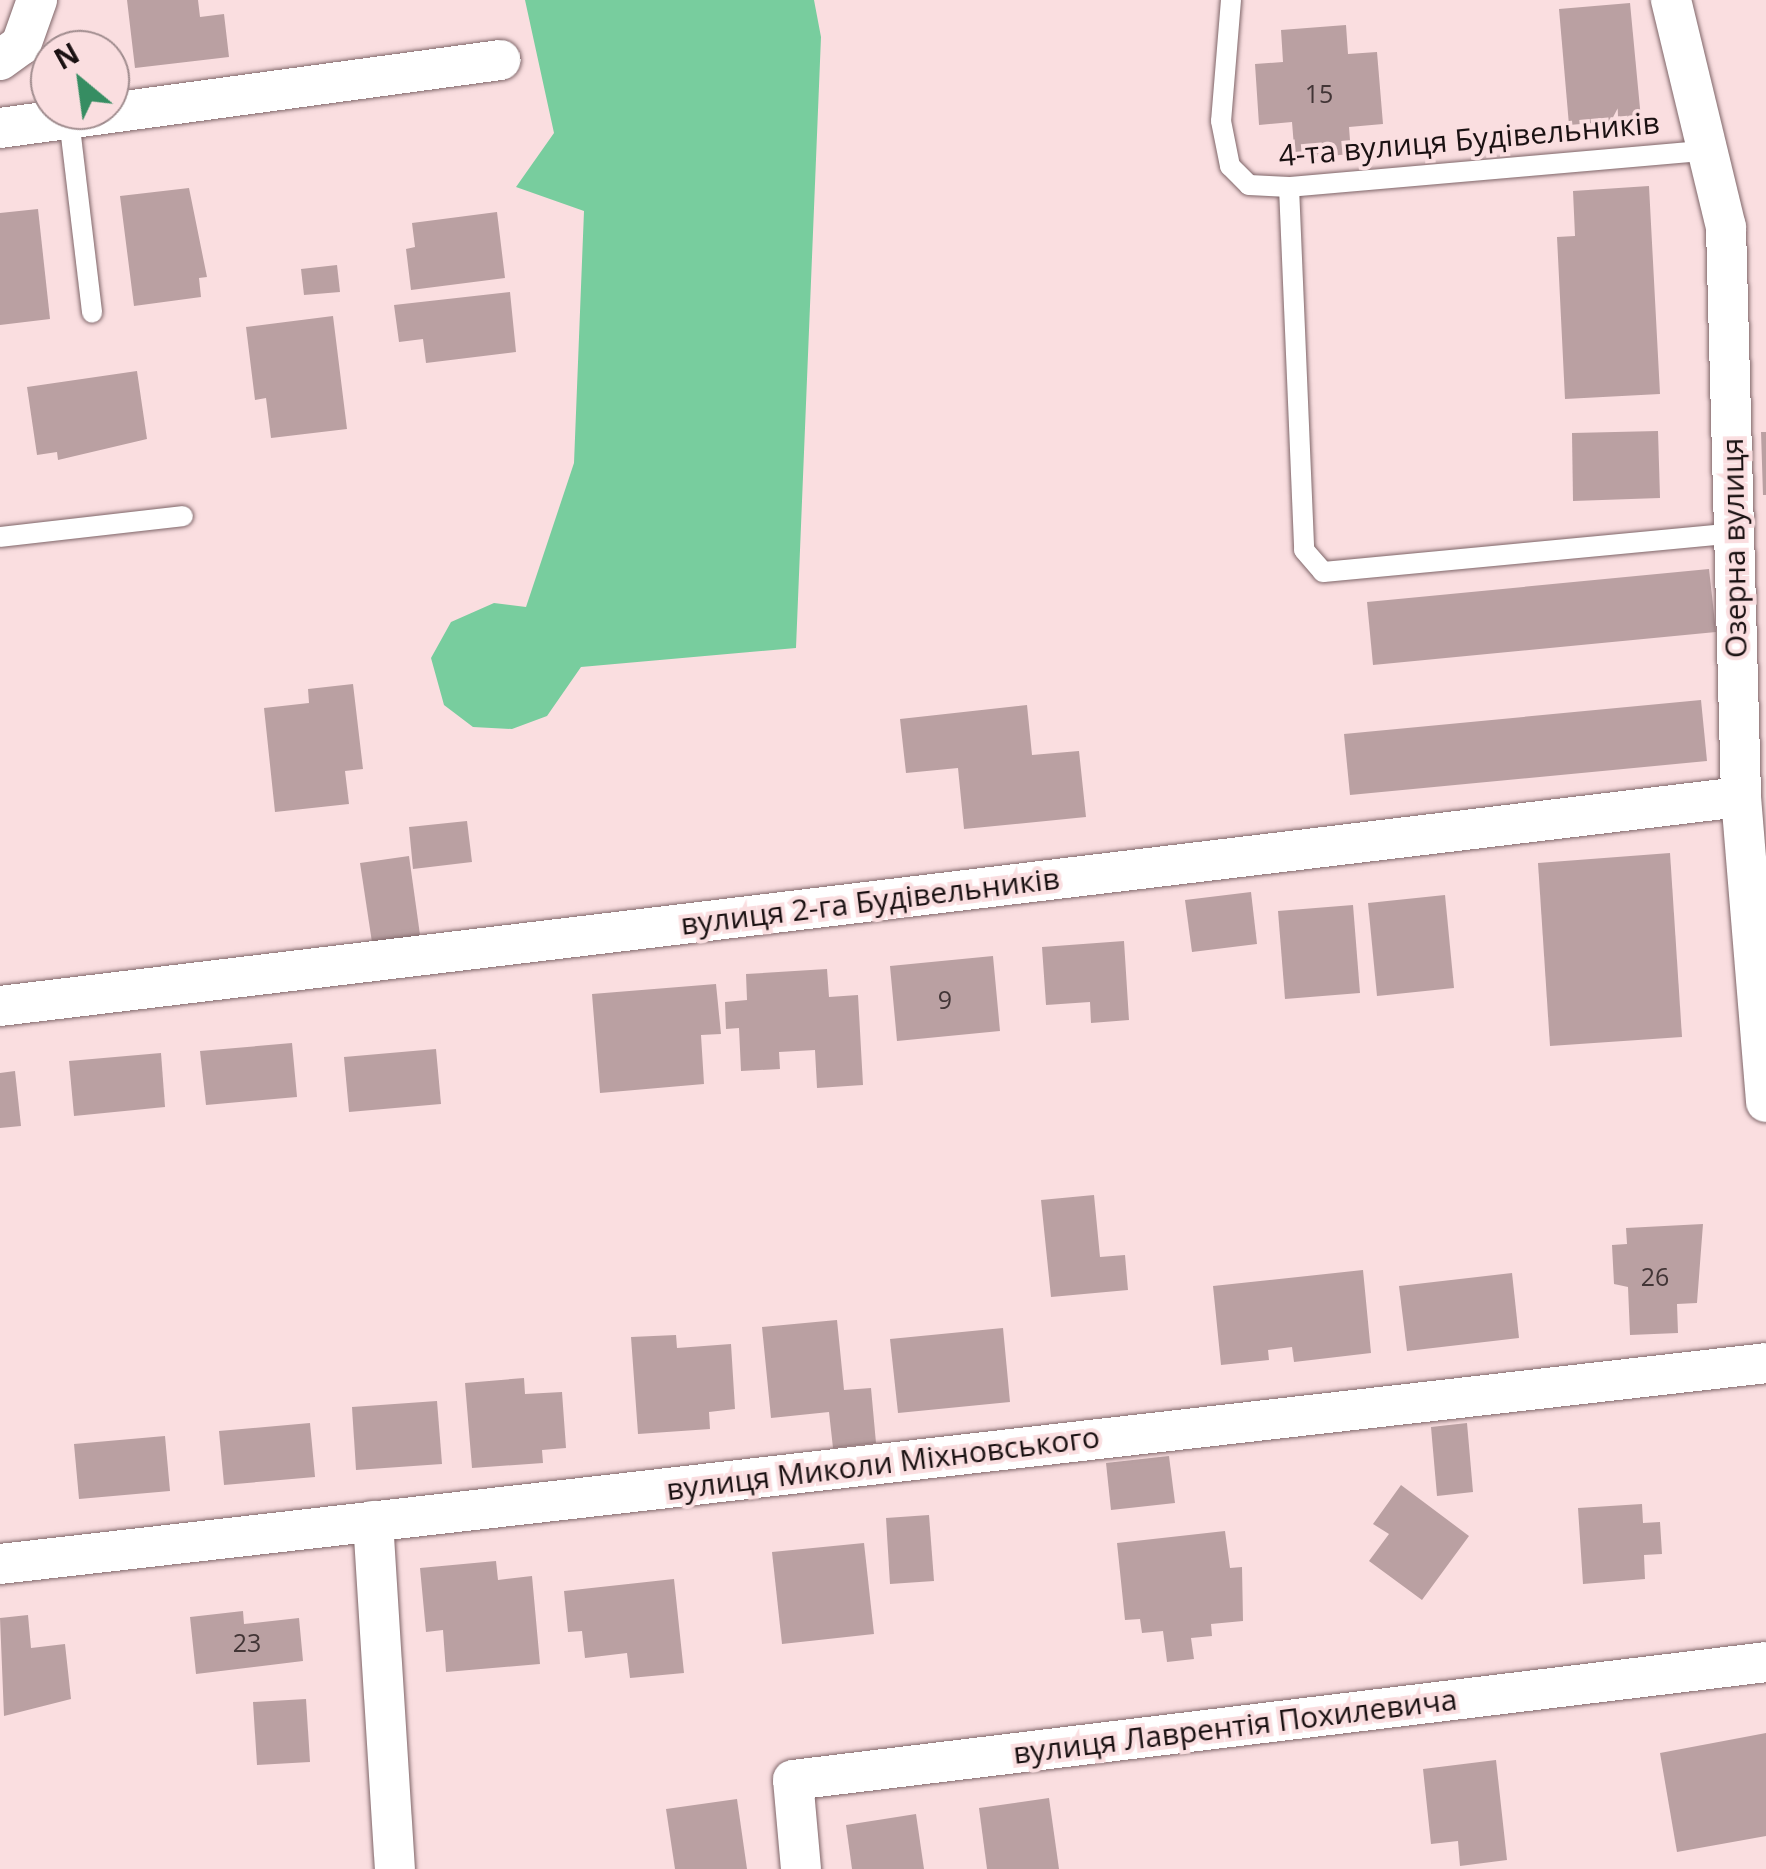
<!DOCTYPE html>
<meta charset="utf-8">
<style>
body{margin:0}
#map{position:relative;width:1766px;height:1869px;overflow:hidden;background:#fadee0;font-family:"Open Sans",sans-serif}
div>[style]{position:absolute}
.water>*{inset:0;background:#78cd9e}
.building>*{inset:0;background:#baa0a2}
.roads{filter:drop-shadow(0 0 2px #7f6669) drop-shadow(0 0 2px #7f6669)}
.lane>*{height:20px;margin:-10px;padding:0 10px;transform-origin:10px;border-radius:10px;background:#fff}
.street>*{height:40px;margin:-20px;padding:0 20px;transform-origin:20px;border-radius:20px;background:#fff}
span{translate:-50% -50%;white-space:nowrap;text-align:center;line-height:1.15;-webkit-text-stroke:8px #fadee0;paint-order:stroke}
.number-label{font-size:25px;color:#423536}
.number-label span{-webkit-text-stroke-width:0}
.street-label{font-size:30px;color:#1a1112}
.north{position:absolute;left:30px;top:30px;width:100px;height:100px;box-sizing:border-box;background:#fadee0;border:2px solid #a08c8e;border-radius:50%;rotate:331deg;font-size:28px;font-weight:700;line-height:40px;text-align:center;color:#1a1112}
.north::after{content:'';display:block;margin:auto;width:35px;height:45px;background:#368d62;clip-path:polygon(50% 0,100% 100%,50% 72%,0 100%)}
</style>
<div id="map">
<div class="water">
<div style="clip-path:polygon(525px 0,814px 0,821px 37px,796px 648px,581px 667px,547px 716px,512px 729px,473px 727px,444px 705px,431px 658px,451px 622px,494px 603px,526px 607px,574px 463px,584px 211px,516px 187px,554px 133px)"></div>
</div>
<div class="building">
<div style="clip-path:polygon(127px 0,198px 0,200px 17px,224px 14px,229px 57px,135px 68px)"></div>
<div style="clip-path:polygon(1630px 3px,1641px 119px,1569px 125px,1559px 9px)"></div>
<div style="clip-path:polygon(1346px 25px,1348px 54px,1377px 52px,1383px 124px,1349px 127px,1351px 154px,1295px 159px,1292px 122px,1259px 125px,1255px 64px,1283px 62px,1281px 30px)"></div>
<div style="clip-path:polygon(1649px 186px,1660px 394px,1565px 399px,1557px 237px,1575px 236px,1573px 191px)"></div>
<div style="clip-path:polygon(189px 188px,207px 277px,199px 278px,201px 297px,134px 306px,120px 196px)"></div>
<div style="clip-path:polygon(38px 209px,50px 319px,0 325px,0 213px)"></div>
<div style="clip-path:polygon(497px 212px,505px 278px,411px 290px,406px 249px,415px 247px,412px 223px)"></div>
<div style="clip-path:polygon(337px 265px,340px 292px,304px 295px,301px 269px)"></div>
<div style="clip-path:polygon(510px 292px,516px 352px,426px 363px,423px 339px,399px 342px,394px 305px)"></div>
<div style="clip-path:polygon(333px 316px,347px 429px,271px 438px,266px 398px,255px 400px,246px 327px)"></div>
<div style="clip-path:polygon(137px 371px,147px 439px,58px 460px,57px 452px,37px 455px,27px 387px)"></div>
<div style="clip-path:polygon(1658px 431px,1660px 498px,1573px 501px,1572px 433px)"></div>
<div style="clip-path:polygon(1761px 432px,1766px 432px,1766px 495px,1763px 495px)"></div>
<div style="clip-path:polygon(1709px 569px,1716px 632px,1373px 665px,1367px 602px)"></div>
<div style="clip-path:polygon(353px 684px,363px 769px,345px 771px,349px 804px,275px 812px,264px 708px,309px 703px,308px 689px)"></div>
<div style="clip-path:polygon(1701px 700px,1707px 761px,1350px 795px,1344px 734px)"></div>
<div style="clip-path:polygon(1027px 705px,1032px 755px,1079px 751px,1086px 817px,964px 829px,958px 768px,906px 773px,900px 719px)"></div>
<div style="clip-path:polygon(467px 821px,472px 862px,413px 869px,409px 827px)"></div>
<div style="clip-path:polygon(1670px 853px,1682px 1037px,1550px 1046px,1538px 863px)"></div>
<div style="clip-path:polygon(409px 856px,421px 942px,373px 949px,360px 863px)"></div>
<div style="clip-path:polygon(1251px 892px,1257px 944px,1192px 952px,1185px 900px)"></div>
<div style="clip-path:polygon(1445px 895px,1454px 988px,1377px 996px,1368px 903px)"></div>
<div style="clip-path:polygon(1353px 905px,1360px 993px,1285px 999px,1278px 911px)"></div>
<div style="clip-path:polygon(1124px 941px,1129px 1020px,1091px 1023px,1090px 1002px,1046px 1005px,1042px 947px)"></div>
<div style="clip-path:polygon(993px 956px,1000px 1031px,897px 1041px,890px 966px)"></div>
<div style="clip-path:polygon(827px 969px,829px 997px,858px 995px,863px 1085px,817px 1088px,815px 1050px,779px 1052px,780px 1069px,741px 1071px,739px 1028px,726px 1029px,725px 1002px,747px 1000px,746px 974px)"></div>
<div style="clip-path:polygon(716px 984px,721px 1034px,701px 1035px,704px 1084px,600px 1093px,592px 994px)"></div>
<div style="clip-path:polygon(292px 1043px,297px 1097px,206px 1105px,200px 1051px)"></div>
<div style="clip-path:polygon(436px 1049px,441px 1104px,349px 1112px,344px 1057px)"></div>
<div style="clip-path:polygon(161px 1053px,165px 1107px,74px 1116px,69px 1061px)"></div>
<div style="clip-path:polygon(15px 1071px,21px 1126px,0 1128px,0 1073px)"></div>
<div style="clip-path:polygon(1094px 1195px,1100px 1257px,1125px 1255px,1128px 1290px,1051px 1297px,1041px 1200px)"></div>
<div style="clip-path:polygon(1703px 1224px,1697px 1303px,1677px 1304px,1678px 1333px,1630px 1335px,1628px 1287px,1614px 1284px,1612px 1245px,1627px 1244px,1626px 1228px)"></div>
<div style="clip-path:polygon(1363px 1270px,1371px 1353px,1294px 1362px,1292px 1347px,1268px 1350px,1269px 1360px,1221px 1365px,1213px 1286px)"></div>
<div style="clip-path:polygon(1512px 1273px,1519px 1338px,1407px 1351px,1399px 1286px)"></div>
<div style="clip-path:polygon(837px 1320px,844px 1390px,871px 1388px,876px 1443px,833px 1448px,829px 1412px,771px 1418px,762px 1327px)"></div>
<div style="clip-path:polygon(1003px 1328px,1010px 1402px,898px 1413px,890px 1339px)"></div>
<div style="clip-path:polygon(676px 1335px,677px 1348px,731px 1344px,735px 1409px,709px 1412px,710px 1429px,638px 1434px,631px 1337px)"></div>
<div style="clip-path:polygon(524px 1378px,525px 1394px,562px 1392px,566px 1448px,542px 1450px,543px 1463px,472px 1468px,465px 1383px)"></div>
<div style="clip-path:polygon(437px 1401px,442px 1464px,356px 1470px,352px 1407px)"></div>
<div style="clip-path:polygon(310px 1423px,315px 1477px,224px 1485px,219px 1431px)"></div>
<div style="clip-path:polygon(1467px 1423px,1473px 1492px,1437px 1496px,1431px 1427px)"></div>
<div style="clip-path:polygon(165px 1436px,170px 1491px,79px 1499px,74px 1444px)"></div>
<div style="clip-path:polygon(1169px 1456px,1175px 1503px,1111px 1510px,1106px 1463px)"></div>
<div style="clip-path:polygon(1401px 1485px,1469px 1536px,1422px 1600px,1369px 1561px,1389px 1534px,1373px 1524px)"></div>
<div style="clip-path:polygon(1642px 1504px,1643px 1523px,1660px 1522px,1662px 1554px,1644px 1555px,1645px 1579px,1583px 1584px,1578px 1508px)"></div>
<div style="clip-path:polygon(929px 1515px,934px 1581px,890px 1584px,886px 1518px)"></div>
<div style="clip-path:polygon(1225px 1531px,1230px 1568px,1242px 1567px,1243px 1621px,1211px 1624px,1212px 1636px,1191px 1638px,1194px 1659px,1167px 1662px,1163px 1631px,1142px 1633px,1140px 1619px,1125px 1620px,1117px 1543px)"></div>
<div style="clip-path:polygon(864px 1543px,874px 1634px,782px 1644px,772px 1552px)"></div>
<div style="clip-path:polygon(496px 1561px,498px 1580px,532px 1576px,540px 1664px,446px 1672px,443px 1630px,426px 1632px,420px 1568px)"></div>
<div style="clip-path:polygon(674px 1579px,684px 1673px,630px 1678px,627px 1653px,585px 1658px,582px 1631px,568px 1632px,564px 1591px)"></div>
<div style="clip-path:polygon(243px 1611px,244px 1624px,299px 1618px,303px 1661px,196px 1674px,190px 1617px)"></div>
<div style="clip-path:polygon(28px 1615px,31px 1648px,65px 1644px,71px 1699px,4px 1716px,0 1618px)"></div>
<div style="clip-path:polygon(306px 1699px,310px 1762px,257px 1765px,253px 1702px)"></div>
<div style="clip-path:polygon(1766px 1733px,1766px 1836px,1677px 1852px,1660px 1753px)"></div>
<div style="clip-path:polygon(1496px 1760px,1507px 1860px,1460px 1866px,1458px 1841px,1431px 1844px,1423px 1769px)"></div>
<div style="clip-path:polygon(1049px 1798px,1059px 1869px,987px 1869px,979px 1808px)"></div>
<div style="clip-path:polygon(737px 1799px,747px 1869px,675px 1869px,666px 1809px)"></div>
<div style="clip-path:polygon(916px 1814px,924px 1869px,852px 1869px,846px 1825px)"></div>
</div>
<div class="roads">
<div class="lane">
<div style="left:1231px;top:0;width:121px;rotate:94.7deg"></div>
<div style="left:1221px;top:121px;width:46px;rotate:78.7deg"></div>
<div style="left:1230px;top:166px;width:27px;rotate:45deg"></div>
<div style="left:1249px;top:185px;width:40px;rotate:2.9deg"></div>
<div style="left:1289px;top:187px;width:421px;rotate:-5deg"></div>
<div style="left:69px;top:119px;width:195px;rotate:83.2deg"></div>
<div style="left:1289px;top:187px;width:363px;rotate:87.6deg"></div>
<div style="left:1304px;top:550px;width:29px;rotate:49deg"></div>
<div style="left:1323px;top:572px;width:413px;rotate:-5.4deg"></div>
<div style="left:0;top:537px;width:184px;rotate:-6.5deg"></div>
</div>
<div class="street">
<div style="left:1671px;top:0;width:234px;rotate:76.4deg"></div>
<div style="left:1726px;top:227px;width:570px;rotate:88.49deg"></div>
<div style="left:1741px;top:797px;width:306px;rotate:85.3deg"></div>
<div style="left:0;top:60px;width:26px;rotate:-36deg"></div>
<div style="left:21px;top:45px;width:48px;rotate:-70.4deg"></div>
<div style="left:0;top:128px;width:505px;rotate:-7.74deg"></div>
<div style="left:0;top:1006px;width:1753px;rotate:-6.85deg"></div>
<div style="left:373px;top:1521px;width:349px;rotate:86.4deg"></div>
<div style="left:0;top:1564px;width:1777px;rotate:-6.49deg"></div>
<div style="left:801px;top:1869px;width:89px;rotate:-95.1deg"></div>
<div style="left:793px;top:1780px;width:980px;rotate:-6.91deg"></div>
</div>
</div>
<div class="number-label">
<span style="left:1319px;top:93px">15</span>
<span style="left:945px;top:999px">9</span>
<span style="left:1655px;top:1276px">26</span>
<span style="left:247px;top:1642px">23</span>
</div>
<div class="street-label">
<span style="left:1469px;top:139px;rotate:-5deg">4-та вулиця Будівельників</span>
<span style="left:1734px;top:548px;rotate:-91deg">Озерна вулиця</span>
<span style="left:870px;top:901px;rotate:-7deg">вулиця 2-га Будівельників</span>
<span style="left:883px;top:1463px;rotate:-7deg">вулиця Миколи Міхновського</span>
<span style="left:1235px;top:1726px;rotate:-7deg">вулиця Лаврентія Похилевича</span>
</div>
<div class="north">N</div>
</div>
